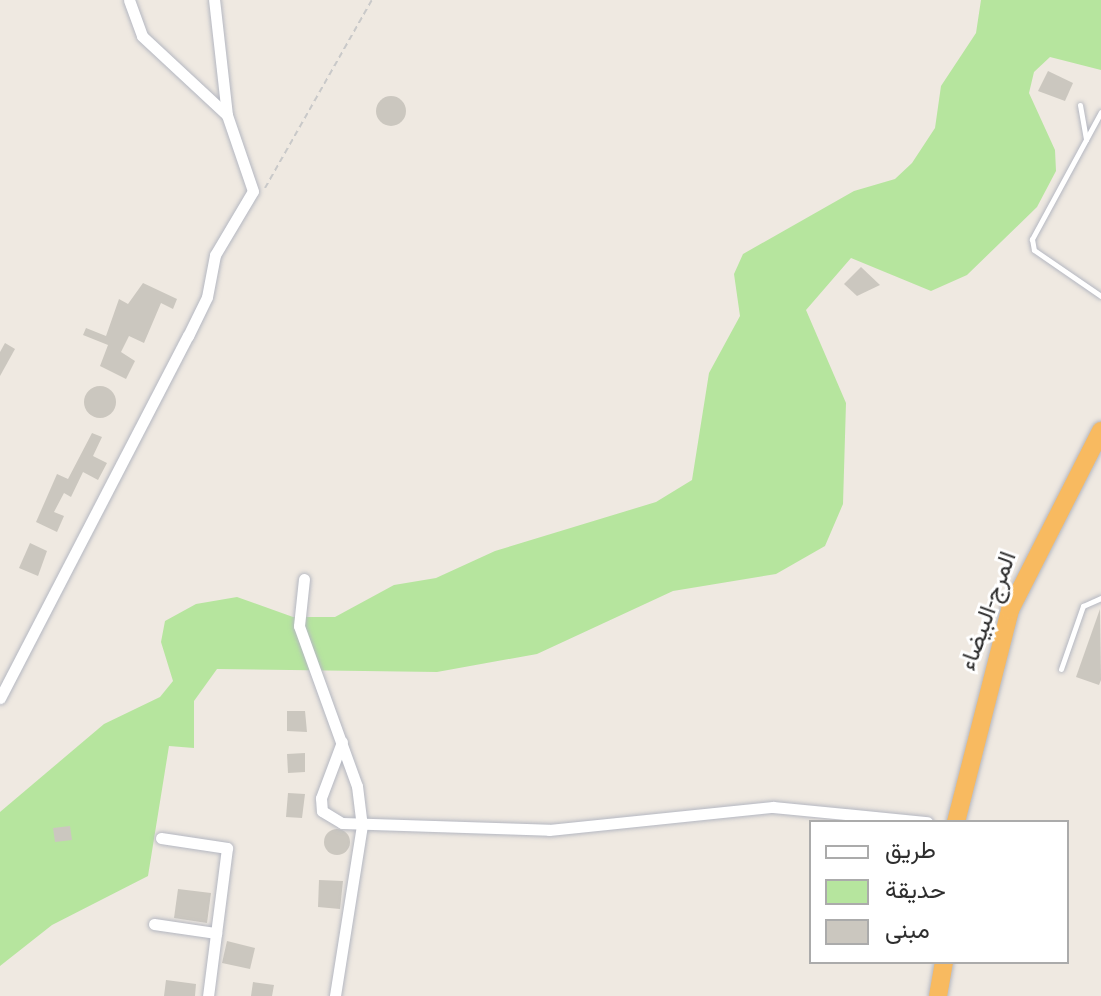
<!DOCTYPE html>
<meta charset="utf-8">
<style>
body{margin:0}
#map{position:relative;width:1101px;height:996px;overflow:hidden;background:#efe9e1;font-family:Roboto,Vazirmatn,sans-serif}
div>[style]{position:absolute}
.green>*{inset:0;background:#b6e59e}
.building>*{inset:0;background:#cbc7bf}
.round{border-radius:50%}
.path>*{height:2px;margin-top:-1px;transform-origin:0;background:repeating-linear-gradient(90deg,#c9c9c9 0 6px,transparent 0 10px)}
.roads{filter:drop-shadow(0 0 2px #b4b7c1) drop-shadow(0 0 2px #b4b7c1)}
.service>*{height:5px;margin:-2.5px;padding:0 2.5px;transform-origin:2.5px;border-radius:2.5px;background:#fff}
.minor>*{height:11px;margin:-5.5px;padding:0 5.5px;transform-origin:5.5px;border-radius:5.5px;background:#fff}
.trunk>*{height:18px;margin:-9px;padding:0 9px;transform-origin:9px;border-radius:9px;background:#f8ba60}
span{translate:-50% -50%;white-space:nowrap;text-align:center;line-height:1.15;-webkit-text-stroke:6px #fff;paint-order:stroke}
.street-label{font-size:24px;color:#2e2e2e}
.legend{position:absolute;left:809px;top:820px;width:260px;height:144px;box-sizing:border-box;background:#fff;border:2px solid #ababab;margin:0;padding:10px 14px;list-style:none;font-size:24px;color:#2e2e2e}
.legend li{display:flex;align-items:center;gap:16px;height:40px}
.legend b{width:40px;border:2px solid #ababab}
</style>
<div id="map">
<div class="green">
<div style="clip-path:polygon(981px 0,1101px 0,1101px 70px,1050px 57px,1034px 72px,1029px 93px,1055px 150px,1056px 171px,1037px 207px,967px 275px,931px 291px,851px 258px,806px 310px,846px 403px,843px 504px,825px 546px,776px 574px,673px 591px,537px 654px,437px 672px,217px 669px,194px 701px,194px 748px,169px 746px,148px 876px,52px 925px,0 966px,0 812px,104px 724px,160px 697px,173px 681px,161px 642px,165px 621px,196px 604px,237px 597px,293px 617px,335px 617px,394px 585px,436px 578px,495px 551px,656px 502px,692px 480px,709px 373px,740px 316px,734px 274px,743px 254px,854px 191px,895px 179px,912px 163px,935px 128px,941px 86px,976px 33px)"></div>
</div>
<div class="building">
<div style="clip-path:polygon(1048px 71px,1073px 83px,1065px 101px,1038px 91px)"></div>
<div class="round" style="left:376px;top:96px;width:30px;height:30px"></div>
<div style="clip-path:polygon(861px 267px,880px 285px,857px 296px,844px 284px)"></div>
<div style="clip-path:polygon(143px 283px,177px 299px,173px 309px,161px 303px,144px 343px,129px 336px,121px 352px,135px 361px,126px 379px,100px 366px,108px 345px,83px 335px,86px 328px,106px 336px,119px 299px,128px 304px)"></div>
<div style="clip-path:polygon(5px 343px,15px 349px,0 376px,0 352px)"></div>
<div class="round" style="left:84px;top:386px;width:32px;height:32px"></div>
<div style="clip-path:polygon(92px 433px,102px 437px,93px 456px,107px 463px,98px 480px,83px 472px,71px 497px,64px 493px,54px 512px,64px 516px,57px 532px,36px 522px,57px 474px,68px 479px)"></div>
<div style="clip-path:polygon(30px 543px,47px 551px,38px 576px,19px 568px)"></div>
<div style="clip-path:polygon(1100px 609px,1101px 680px,1099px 685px,1076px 677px)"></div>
<div style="clip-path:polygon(287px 711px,305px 711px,307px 732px,287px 731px)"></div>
<div style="clip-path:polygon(305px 753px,305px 772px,288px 773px,287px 754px)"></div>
<div style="clip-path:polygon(288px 793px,305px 794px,302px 818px,286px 817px)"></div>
<div style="clip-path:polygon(70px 826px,72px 840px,55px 842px,53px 828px)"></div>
<div class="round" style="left:324px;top:829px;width:26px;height:26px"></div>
<div style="clip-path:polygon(319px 880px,343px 881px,340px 909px,318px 907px)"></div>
<div style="clip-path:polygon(178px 889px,211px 893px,207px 923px,174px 918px)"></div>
<div style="clip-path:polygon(227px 941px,255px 948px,250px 969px,222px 963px)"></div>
<div style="clip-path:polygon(166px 980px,196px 984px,195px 996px,164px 996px)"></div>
<div style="clip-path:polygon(253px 982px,274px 985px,272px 996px,251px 996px)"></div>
</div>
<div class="path">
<div style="left:265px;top:188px;width:216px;rotate:-60.4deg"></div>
</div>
<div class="roads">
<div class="service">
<div style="left:1080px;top:105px;width:35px;rotate:80deg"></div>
<div style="left:1101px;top:112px;width:145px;rotate:118.5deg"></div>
<div style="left:1032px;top:239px;width:11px;rotate:80deg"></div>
<div style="left:1034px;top:250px;width:81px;rotate:34.5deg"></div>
<div style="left:1061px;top:669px;width:67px;rotate:-70.8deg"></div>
<div style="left:1083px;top:606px;width:20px;rotate:-24deg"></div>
</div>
<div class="minor">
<div style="left:129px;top:0;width:38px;rotate:70deg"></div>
<div style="left:142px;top:36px;width:116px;rotate:42.9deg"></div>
<div style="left:304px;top:579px;width:47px;rotate:96.1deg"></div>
<div style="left:299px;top:626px;width:170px;rotate:70.1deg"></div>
<div style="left:357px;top:786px;width:39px;rotate:83deg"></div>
<div style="left:362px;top:825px;width:173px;rotate:99deg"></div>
<div style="left:0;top:698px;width:408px;rotate:-62.6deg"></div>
<div style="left:188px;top:336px;width:43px;rotate:-64deg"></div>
<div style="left:207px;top:297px;width:43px;rotate:-79.2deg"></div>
<div style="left:215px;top:255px;width:74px;rotate:-59.3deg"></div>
<div style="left:253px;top:191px;width:80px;rotate:-108.9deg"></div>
<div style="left:227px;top:115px;width:116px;rotate:-96.4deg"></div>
<div style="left:342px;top:742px;width:60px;rotate:110.6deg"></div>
<div style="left:321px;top:798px;width:13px;rotate:86deg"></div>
<div style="left:322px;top:811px;width:23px;rotate:31deg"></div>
<div style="left:342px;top:823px;width:207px;rotate:1.9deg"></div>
<div style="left:549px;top:830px;width:225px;rotate:-5.9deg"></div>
<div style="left:773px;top:807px;width:155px;rotate:5.6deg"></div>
<div style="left:161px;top:838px;width:67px;rotate:8.6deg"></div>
<div style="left:227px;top:848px;width:149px;rotate:97.3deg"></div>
<div style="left:154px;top:924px;width:63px;rotate:8.3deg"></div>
</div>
<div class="trunk">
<div style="left:956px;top:822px;width:219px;rotate:-75.7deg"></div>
<div style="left:1010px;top:610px;width:201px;rotate:-63.1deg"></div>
<div style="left:938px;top:996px;width:35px;rotate:-80deg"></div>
</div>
</div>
<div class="street-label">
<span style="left:988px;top:611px;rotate:-70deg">المرج-البيضاء</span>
</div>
<ul class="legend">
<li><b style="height:10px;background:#fff"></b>طريق</li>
<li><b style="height:22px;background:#b6e59e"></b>حديقة</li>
<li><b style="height:22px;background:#cbc7bf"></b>مبنى</li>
</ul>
</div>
